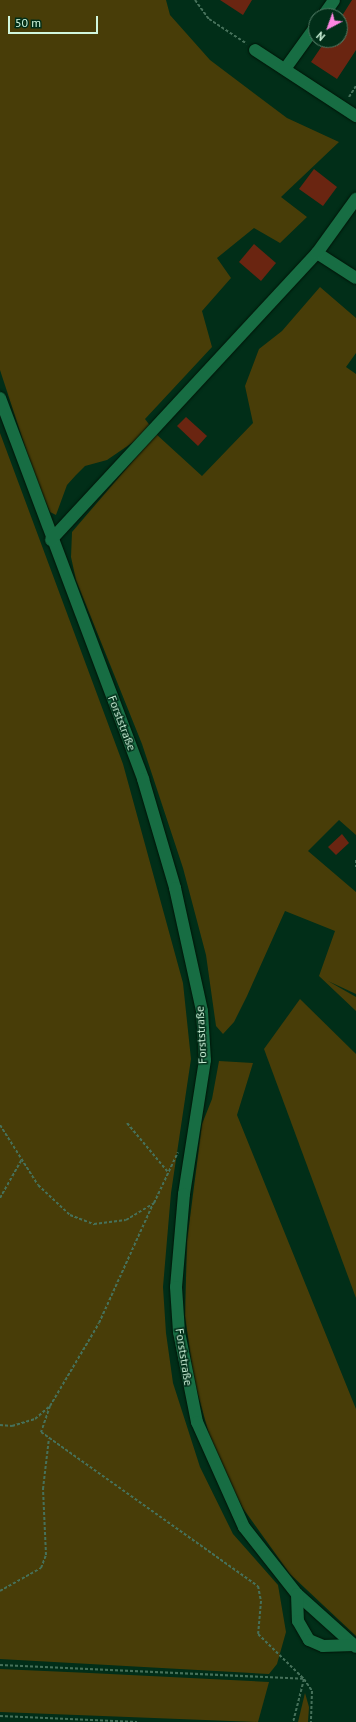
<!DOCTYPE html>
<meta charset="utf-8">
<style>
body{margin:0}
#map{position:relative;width:356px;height:1722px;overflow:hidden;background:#012e18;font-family:"PT Sans",sans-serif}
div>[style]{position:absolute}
.green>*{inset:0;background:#483d08}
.building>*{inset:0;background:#6a2511}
.path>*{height:2px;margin-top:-1px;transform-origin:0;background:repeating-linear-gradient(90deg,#46715a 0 3px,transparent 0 5px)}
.roads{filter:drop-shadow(0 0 1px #001407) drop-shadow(0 0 1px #001407)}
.minor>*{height:12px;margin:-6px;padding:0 6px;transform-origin:6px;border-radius:6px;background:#176d43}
span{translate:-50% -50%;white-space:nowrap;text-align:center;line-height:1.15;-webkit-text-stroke:3px #012e18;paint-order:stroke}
.street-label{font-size:12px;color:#d1f7de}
.north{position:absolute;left:308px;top:8px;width:40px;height:40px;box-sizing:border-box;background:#012e18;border:1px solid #547e67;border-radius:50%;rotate:221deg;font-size:11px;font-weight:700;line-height:16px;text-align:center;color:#d1f7de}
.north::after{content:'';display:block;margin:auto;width:14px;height:18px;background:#fd86e2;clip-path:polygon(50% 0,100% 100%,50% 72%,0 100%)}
.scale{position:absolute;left:8px;top:16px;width:90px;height:18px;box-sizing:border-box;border:2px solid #d1f7de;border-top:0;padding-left:5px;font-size:12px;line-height:14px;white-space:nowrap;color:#d1f7de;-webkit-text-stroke:3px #012e18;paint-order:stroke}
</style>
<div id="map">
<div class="green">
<div style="clip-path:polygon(0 0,166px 0,170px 15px,210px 60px,287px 118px,339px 142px,281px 197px,307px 217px,280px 243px,254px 228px,217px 258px,231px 278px,202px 311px,212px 347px,145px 419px,151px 427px,145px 434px,107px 460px,85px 466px,76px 475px,67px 485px,56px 515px,50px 512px,35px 477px,0 370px)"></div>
<div style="clip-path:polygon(320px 287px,356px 318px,356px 353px,346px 367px,356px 374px,356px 835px,339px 820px,308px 851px,356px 892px,356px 994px,328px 981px,356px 997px,356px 1011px,319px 976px,335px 931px,285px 911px,247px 996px,234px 1022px,223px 1034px,216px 1026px,206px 955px,183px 868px,142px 744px,76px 580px,71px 557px,72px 532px,156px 434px,202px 476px,253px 423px,245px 386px,259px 349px,282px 331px)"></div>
<div style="clip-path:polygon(0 433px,123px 764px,183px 983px,191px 1059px,171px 1193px,163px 1287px,166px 1333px,173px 1383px,200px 1467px,233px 1534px,278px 1585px,286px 1632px,277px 1664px,269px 1674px,0 1659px)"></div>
<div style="clip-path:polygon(300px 999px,356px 1054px,356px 1298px,264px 1049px)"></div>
<div style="clip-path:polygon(219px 1061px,253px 1063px,237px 1115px,356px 1409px,356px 1636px,290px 1574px,242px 1507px,212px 1445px,194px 1380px,185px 1316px,187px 1241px,202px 1124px,212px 1099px)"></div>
<div style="clip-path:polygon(0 1669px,90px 1673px,269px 1682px,258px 1722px,0 1712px)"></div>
<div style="clip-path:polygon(305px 1693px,309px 1707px,308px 1722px,298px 1722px)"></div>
</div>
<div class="building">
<div style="clip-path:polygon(220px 0,252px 0,243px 15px)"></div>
<div style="clip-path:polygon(352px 0,356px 0,356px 50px,337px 79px,311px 62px,326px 40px,340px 40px,340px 19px)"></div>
<div style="clip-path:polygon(314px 169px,337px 187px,323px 206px,299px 189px)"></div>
<div style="clip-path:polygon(254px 244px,276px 263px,261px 281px,239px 262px)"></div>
<div style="clip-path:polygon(186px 417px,207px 436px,198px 446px,177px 426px)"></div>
<div style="clip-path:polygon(342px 834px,349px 843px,336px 855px,328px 847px)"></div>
</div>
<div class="path">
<div style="left:195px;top:0;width:24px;rotate:54deg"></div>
<div style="left:209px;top:19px;width:45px;rotate:33.3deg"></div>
<div style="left:349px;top:97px;width:13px;rotate:-58deg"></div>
<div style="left:356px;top:860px;width:7px;rotate:90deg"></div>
<div style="left:127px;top:1123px;width:64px;rotate:50.1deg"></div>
<div style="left:0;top:1125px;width:71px;rotate:57.7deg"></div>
<div style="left:38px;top:1185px;width:44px;rotate:43.2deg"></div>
<div style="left:70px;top:1215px;width:26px;rotate:21deg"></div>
<div style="left:94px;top:1224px;width:32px;rotate:-7deg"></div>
<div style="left:126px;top:1220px;width:33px;rotate:-31deg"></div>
<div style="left:154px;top:1203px;width:56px;rotate:-64.8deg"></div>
<div style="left:0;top:1198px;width:45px;rotate:-60.6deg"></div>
<div style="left:50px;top:1406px;width:28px;rotate:109deg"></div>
<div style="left:41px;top:1432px;width:266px;rotate:35.4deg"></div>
<div style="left:258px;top:1586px;width:15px;rotate:79deg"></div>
<div style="left:261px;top:1601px;width:33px;rotate:95deg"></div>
<div style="left:258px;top:1634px;width:64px;rotate:44.4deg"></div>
<div style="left:304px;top:1679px;width:44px;rotate:104.3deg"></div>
<div style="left:0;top:1425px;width:12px;rotate:5deg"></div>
<div style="left:12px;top:1426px;width:24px;rotate:-17deg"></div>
<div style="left:35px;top:1419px;width:20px;rotate:-41deg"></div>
<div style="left:50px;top:1406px;width:96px;rotate:-59.4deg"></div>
<div style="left:99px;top:1323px;width:131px;rotate:-65.6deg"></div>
<div style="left:0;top:1591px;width:47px;rotate:-29.3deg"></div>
<div style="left:41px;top:1568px;width:14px;rotate:-69deg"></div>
<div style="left:46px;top:1555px;width:66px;rotate:-92.6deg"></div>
<div style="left:43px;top:1489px;width:51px;rotate:-83.3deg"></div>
<div style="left:0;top:1665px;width:304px;rotate:2.6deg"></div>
<div style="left:304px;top:1679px;width:14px;rotate:56deg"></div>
<div style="left:312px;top:1691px;width:31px;rotate:92deg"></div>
<div style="left:0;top:1716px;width:137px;rotate:2.5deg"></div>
</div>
<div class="roads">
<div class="minor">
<div style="left:323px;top:16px;width:19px;rotate:-55deg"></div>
<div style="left:255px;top:50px;width:121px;rotate:33.2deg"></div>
<div style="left:285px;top:69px;width:53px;rotate:-54.2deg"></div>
<div style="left:317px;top:253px;width:46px;rotate:32.7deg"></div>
<div style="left:0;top:398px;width:407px;rotate:69.4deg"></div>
<div style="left:143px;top:779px;width:114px;rotate:73.6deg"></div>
<div style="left:175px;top:888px;width:126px;rotate:77.6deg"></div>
<div style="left:202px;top:1011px;width:49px;rotate:86.5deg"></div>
<div style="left:205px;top:1060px;width:136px;rotate:98.9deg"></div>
<div style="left:184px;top:1194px;width:93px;rotate:94.9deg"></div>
<div style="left:176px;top:1287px;width:45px;rotate:86.2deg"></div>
<div style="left:179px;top:1332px;width:92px;rotate:78.7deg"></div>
<div style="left:197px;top:1422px;width:115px;rotate:65.9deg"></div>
<div style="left:244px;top:1527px;width:85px;rotate:51.7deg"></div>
<div style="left:297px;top:1594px;width:79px;rotate:41.9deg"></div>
<div style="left:51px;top:540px;width:391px;rotate:-47.2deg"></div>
<div style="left:317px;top:253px;width:67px;rotate:-54.2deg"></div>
<div style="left:297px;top:1594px;width:27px;rotate:88deg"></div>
<div style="left:298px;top:1621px;width:22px;rotate:60deg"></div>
<div style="left:309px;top:1640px;width:15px;rotate:23deg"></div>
<div style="left:323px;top:1646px;width:31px;rotate:-2deg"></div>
</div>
</div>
<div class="street-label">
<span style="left:122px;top:723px;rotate:69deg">Forststraße</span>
<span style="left:201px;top:1035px;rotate:-93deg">Forststraße</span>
<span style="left:184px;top:1357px;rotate:81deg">Forststraße</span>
</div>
<div class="north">N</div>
<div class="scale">50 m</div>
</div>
